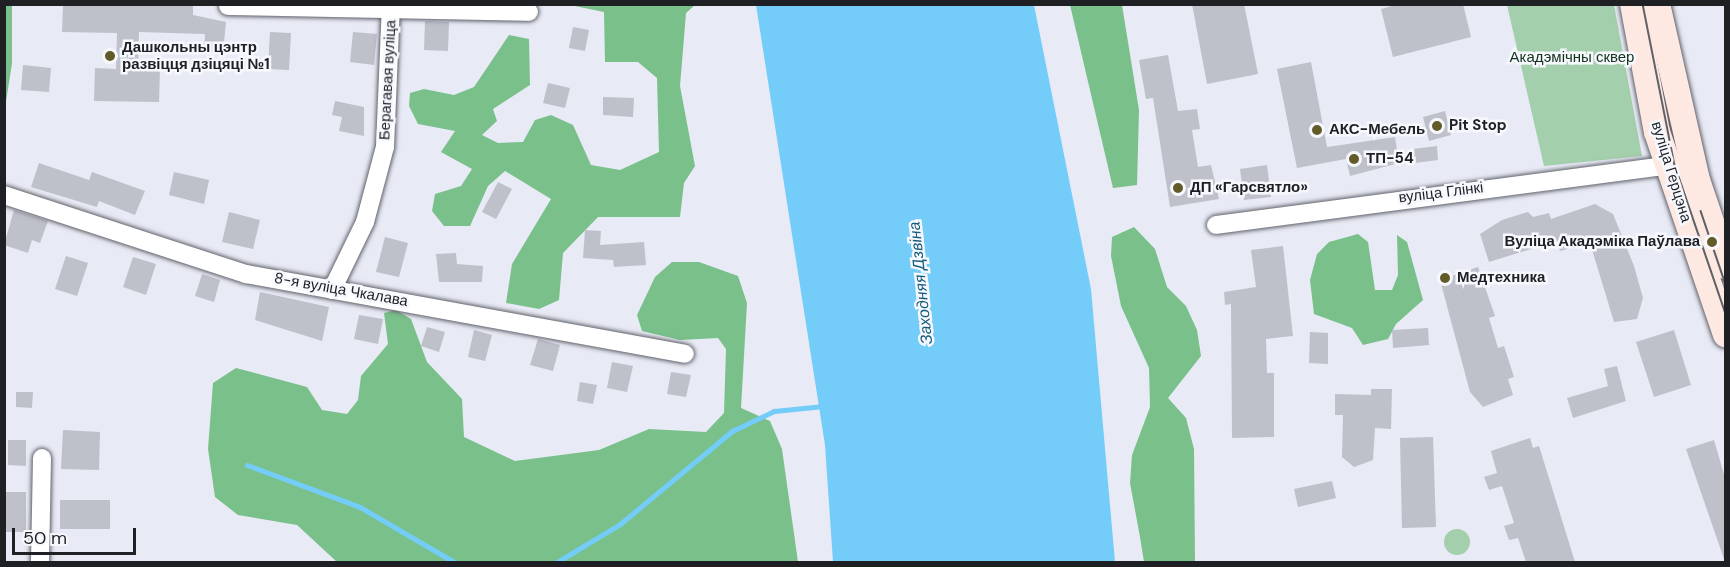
<!DOCTYPE html>
<meta charset="utf-8">
<style>
body{margin:0}
#map{position:relative;width:1730px;height:567px;overflow:hidden;background:#e8eaf5;font-family:"DM Sans",sans-serif}
div>[style]{position:absolute}
.green>*{inset:0;background:#a4cfac}
.round{border-radius:50%}
.forest>*{inset:0;background:#79c08a}
.water>*{inset:0;background:#74cdf9}
.stream>*{height:5px;margin:-2.5px;padding:0 2.5px;transform-origin:2.5px;border-radius:2.5px;background:#74cdf9}
.building>*{inset:0;background:#bec0ca}
.roads{filter:drop-shadow(0 0 2px #60626b) drop-shadow(0 0 2px #60626b)}
.minor>*{height:18px;margin:-9px;padding:0 9px;transform-origin:9px;border-radius:9px;background:#fff}
.secondary>*{height:26px;margin:-13px;padding:0 13px;transform-origin:13px;border-radius:13px;background:#fee9e2}
.tram>*{height:1.5px;margin:-0.75px;padding:0 0.75px;transform-origin:0.75px;border-radius:0.75px;background:#5f6167}
.dots>*{width:16px;height:16px;translate:-50% -50%;box-sizing:border-box;border:3px solid #f6f8fe;border-radius:50%}
span{translate:-50% -50%;white-space:nowrap;text-align:center;line-height:1.15;-webkit-text-stroke:5px #f6f8fe;paint-order:stroke}
.poi-label{font-size:15px;color:#1f2024;font-weight:700}
.left{translate:0 -50%;text-align:left}
.right{translate:-100% -50%;text-align:right}
.park-label{font-size:15px;color:#13311b}
.street-label{font-size:15px;color:#1f2024}
.water-label{font-size:16px;color:#155c79;font-style:italic}
.frame{position:absolute;inset:0;border:6px solid #1f2024;pointer-events:none}
.scale{position:absolute;left:12px;top:528px;width:124px;height:27px;box-sizing:border-box;border:3px solid #1f2024;border-top:0;padding-left:8px;font-size:18px;line-height:21px;white-space:nowrap;color:#1f2024;-webkit-text-stroke:4px #f6f8fe;paint-order:stroke}
</style>
<div id="map">
<div class="green">
<div style="clip-path:polygon(1507px 5px,1614px 5px,1642px 156px,1544px 166px)"></div>
<div class="round" style="left:1444px;top:529px;width:26px;height:26px"></div>
</div>
<div class="forest">
<div style="clip-path:polygon(5px 4px,12px 5px,12px 63px,5px 108px)"></div>
<div style="clip-path:polygon(570px 5px,695px 5px,686px 13px,680px 86px,695px 166px,684px 183px,680px 217px,598px 217px,563px 253px,559px 300px,539px 309px,506px 303px,512px 264px,551px 199px,505px 171px,488px 186px,470px 226px,444px 226px,432px 211px,435px 194px,461px 186px,472px 169px,441px 152px,455px 131px,418px 124px,409px 106px,410px 93px,424px 89px,454px 95px,474px 87px,509px 35px,529px 39px,530px 85px,493px 109px,497px 121px,482px 135px,498px 143px,523px 142px,535px 120px,551px 115px,573px 125px,591px 165px,620px 170px,659px 152px,657px 78px,638px 62px,605px 62px,604px 12px)"></div>
<div style="clip-path:polygon(1070px 5px,1122px 5px,1139px 110px,1137px 185px,1113px 188px)"></div>
<div style="clip-path:polygon(1134px 227px,1155px 249px,1167px 287px,1186px 306px,1197px 330px,1201px 356px,1168px 398px,1186px 418px,1194px 449px,1195px 562px,1144px 562px,1140px 537px,1130px 483px,1132px 455px,1150px 407px,1149px 368px,1121px 306px,1111px 256px,1112px 237px)"></div>
<div style="clip-path:polygon(1358px 234px,1368px 242px,1375px 290px,1392px 290px,1398px 275px,1397px 235px,1407px 242px,1423px 300px,1396px 324px,1388px 339px,1363px 345px,1352px 328px,1314px 314px,1310px 280px,1317px 254px,1329px 242px)"></div>
<div style="clip-path:polygon(672px 262px,699px 262px,738px 276px,747px 303px,741px 408px,770px 421px,782px 449px,798px 562px,337px 562px,297px 525px,238px 515px,215px 497px,208px 449px,213px 383px,236px 368px,307px 387px,322px 410px,347px 414px,358px 400px,361px 376px,388px 344px,384px 313px,396px 310px,411px 319px,427px 362px,462px 399px,464px 437px,515px 461px,599px 450px,649px 429px,706px 432px,724px 413px,726px 349px,718px 338px,680px 340px,642px 331px,637px 315px,655px 277px)"></div>
</div>
<div class="water">
<div style="clip-path:polygon(756px 5px,1034px 5px,1091px 289px,1115px 562px,833px 562px,825px 445px)"></div>
</div>
<div class="stream">
<div style="left:247px;top:465px;width:121px;rotate:20.4deg"></div>
<div style="left:360px;top:507px;width:109px;rotate:30.3deg"></div>
<div style="left:557px;top:562px;width:74px;rotate:-31.1deg"></div>
<div style="left:620px;top:524px;width:146px;rotate:-39.7deg"></div>
<div style="left:732px;top:431px;width:47px;rotate:-25.5deg"></div>
<div style="left:774px;top:411px;width:50px;rotate:-5.7deg"></div>
</div>
<div class="building">
<div style="clip-path:polygon(63px 4px,193px 4px,193px 15px,226px 22px,223px 53px,204px 52px,205px 34px,139px 32px,138px 68px,160px 69px,159px 102px,94px 101px,95px 68px,116px 69px,117px 33px,62px 32px)"></div>
<div style="clip-path:polygon(1192px 4px,1244px 4px,1258px 74px,1207px 84px)"></div>
<div style="clip-path:polygon(1399px 4px,1463px 4px,1471px 37px,1393px 57px,1381px 9px)"></div>
<div style="clip-path:polygon(425px 21px,449px 22px,448px 51px,424px 50px)"></div>
<div style="clip-path:polygon(573px 27px,589px 30px,585px 51px,569px 48px)"></div>
<div style="clip-path:polygon(270px 32px,291px 33px,289px 70px,268px 69px)"></div>
<div style="clip-path:polygon(353px 32px,377px 34px,374px 65px,350px 62px)"></div>
<div style="clip-path:polygon(1168px 55px,1178px 111px,1197px 109px,1200px 129px,1192px 130px,1198px 167px,1211px 165px,1219px 199px,1170px 207px,1153px 98px,1146px 99px,1139px 60px)"></div>
<div style="clip-path:polygon(1311px 62px,1327px 147px,1395px 137px,1399px 163px,1350px 176px,1346px 159px,1297px 168px,1277px 69px)"></div>
<div style="clip-path:polygon(23px 65px,51px 68px,49px 92px,21px 90px)"></div>
<div style="clip-path:polygon(548px 83px,570px 88px,565px 108px,543px 103px)"></div>
<div style="clip-path:polygon(603px 97px,634px 98px,633px 117px,603px 115px)"></div>
<div style="clip-path:polygon(335px 101px,364px 107px,364px 136px,339px 131px,342px 117px,332px 115px)"></div>
<div style="clip-path:polygon(1445px 111px,1451px 135px,1429px 141px,1423px 117px)"></div>
<div style="clip-path:polygon(1437px 146px,1438px 160px,1415px 163px,1413px 149px)"></div>
<div style="clip-path:polygon(39px 163px,89px 180px,92px 172px,145px 191px,135px 215px,99px 201px,97px 207px,31px 187px)"></div>
<div style="clip-path:polygon(1267px 165px,1271px 197px,1244px 200px,1240px 169px)"></div>
<div style="clip-path:polygon(174px 172px,209px 180px,204px 204px,169px 195px)"></div>
<div style="clip-path:polygon(498px 182px,512px 189px,496px 219px,482px 212px)"></div>
<div style="clip-path:polygon(1595px 204px,1613px 214px,1634px 266px,1643px 298px,1637px 319px,1614px 322px,1590px 243px,1560px 251px,1557px 241px,1489px 262px,1480px 234px,1502px 220px,1528px 212px,1533px 217px,1549px 213px,1551px 219px)"></div>
<div style="clip-path:polygon(14px 210px,48px 221px,40px 243px,32px 240px,28px 253px,4px 245px)"></div>
<div style="clip-path:polygon(229px 212px,260px 220px,253px 249px,222px 242px)"></div>
<div style="clip-path:polygon(585px 230px,601px 231px,600px 245px,644px 242px,646px 265px,614px 267px,613px 260px,583px 258px)"></div>
<div style="clip-path:polygon(385px 237px,408px 243px,399px 277px,376px 272px)"></div>
<div style="clip-path:polygon(1283px 246px,1293px 336px,1266px 339px,1267px 373px,1274px 373px,1274px 437px,1232px 438px,1231px 304px,1225px 305px,1224px 292px,1256px 287px,1251px 250px)"></div>
<div style="clip-path:polygon(456px 253px,457px 264px,483px 266px,482px 282px,439px 282px,436px 254px)"></div>
<div style="clip-path:polygon(66px 256px,88px 263px,77px 296px,55px 289px)"></div>
<div style="clip-path:polygon(133px 257px,156px 264px,146px 295px,123px 287px)"></div>
<div style="clip-path:polygon(1478px 267px,1495px 316px,1489px 318px,1498px 348px,1504px 346px,1514px 377px,1508px 379px,1513px 395px,1483px 407px,1470px 392px,1440px 280px)"></div>
<div style="clip-path:polygon(202px 274px,220px 280px,214px 302px,195px 296px)"></div>
<div style="clip-path:polygon(260px 292px,329px 307px,322px 341px,255px 320px)"></div>
<div style="clip-path:polygon(359px 315px,383px 319px,378px 344px,354px 339px)"></div>
<div style="clip-path:polygon(427px 327px,445px 332px,439px 352px,421px 346px)"></div>
<div style="clip-path:polygon(1428px 328px,1429px 345px,1393px 348px,1392px 330px)"></div>
<div style="clip-path:polygon(474px 330px,492px 335px,485px 361px,468px 357px)"></div>
<div style="clip-path:polygon(1674px 330px,1691px 385px,1654px 397px,1636px 342px)"></div>
<div style="clip-path:polygon(1310px 332px,1328px 333px,1328px 364px,1309px 363px)"></div>
<div style="clip-path:polygon(538px 339px,560px 345px,553px 371px,530px 365px)"></div>
<div style="clip-path:polygon(612px 362px,633px 366px,627px 392px,607px 388px)"></div>
<div style="clip-path:polygon(1617px 366px,1626px 401px,1573px 418px,1567px 398px,1608px 386px,1604px 369px)"></div>
<div style="clip-path:polygon(671px 372px,691px 375px,686px 397px,667px 394px)"></div>
<div style="clip-path:polygon(580px 382px,597px 385px,593px 404px,577px 401px)"></div>
<div style="clip-path:polygon(1371px 389px,1392px 389px,1391px 429px,1375px 428px,1373px 460px,1354px 467px,1342px 457px,1343px 415px,1335px 415px,1335px 394px,1371px 395px)"></div>
<div style="clip-path:polygon(16px 392px,33px 392px,32px 408px,16px 407px)"></div>
<div style="clip-path:polygon(63px 430px,100px 432px,99px 470px,61px 469px)"></div>
<div style="clip-path:polygon(1433px 437px,1436px 527px,1402px 528px,1400px 438px)"></div>
<div style="clip-path:polygon(1530px 438px,1533px 448px,1539px 446px,1575px 562px,1526px 562px,1518px 538px,1509px 540px,1504px 526px,1514px 523px,1502px 486px,1489px 490px,1484px 477px,1497px 473px,1491px 451px)"></div>
<div style="clip-path:polygon(8px 440px,26px 440px,26px 466px,8px 465px)"></div>
<div style="clip-path:polygon(1714px 440px,1725px 478px,1725px 562px,1686px 449px)"></div>
<div style="clip-path:polygon(1332px 481px,1336px 498px,1298px 507px,1294px 489px)"></div>
<div style="clip-path:polygon(4px 492px,26px 492px,26px 532px,4px 532px)"></div>
<div style="clip-path:polygon(60px 500px,110px 500px,110px 529px,60px 529px)"></div>
</div>
<div class="roads">
<div class="minor">
<div style="left:228px;top:6px;width:301px;rotate:1.1deg"></div>
<div style="left:4px;top:195px;width:255px;rotate:18.1deg"></div>
<div style="left:246px;top:274px;width:446px;rotate:10.3deg"></div>
<div style="left:1216px;top:225px;width:467px;rotate:-7.5deg"></div>
<div style="left:332px;top:290px;width:76px;rotate:-64.1deg"></div>
<div style="left:365px;top:222px;width:78px;rotate:-75.1deg"></div>
<div style="left:385px;top:147px;width:143px;rotate:-87.6deg"></div>
<div style="left:40px;top:562px;width:104px;rotate:-88.9deg"></div>
</div>
<div class="secondary">
<div style="left:1633px;top:4px;width:130px;rotate:79.4deg"></div>
<div style="left:1657px;top:132px;width:214px;rotate:71.2deg"></div>
<div style="left:1657px;top:4px;width:180px;rotate:77.2deg"></div>
<div style="left:1697px;top:180px;width:91px;rotate:71.4deg"></div>
</div>
</div>
<div class="tram">
<div style="left:1643px;top:4px;width:164px;rotate:78.8deg"></div>
<div style="left:1675px;top:165px;width:157px;rotate:71.1deg"></div>
<div style="left:1701px;top:211px;width:78px;rotate:71.3deg"></div>
</div>
<div class="dots">
<div style="left:110px;top:56px;background:#625b28"></div>
<div style="left:1437px;top:126px;background:#625b28"></div>
<div style="left:1317px;top:130px;background:#625b28"></div>
<div style="left:1354px;top:159px;background:#625b28"></div>
<div style="left:1178px;top:188px;background:#625b28"></div>
<div style="left:1712px;top:242px;background:#625b28"></div>
<div style="left:1445px;top:278px;background:#625b28"></div>
</div>
<div class="poi-label">
<span class="left" style="left:122px;top:56px">Дашкольны цэнтр<br>развіцця дзіцяці №1</span>
<span class="left" style="left:1449px;top:126px">Pit Stop</span>
<span class="left" style="left:1329px;top:130px">АКС-Мебель</span>
<span class="left" style="left:1366px;top:159px">ТП-54</span>
<span class="left" style="left:1190px;top:188px">ДП «Гарсвятло»</span>
<span class="right" style="left:1700px;top:242px">Вуліца Акадэміка Паўлава</span>
<span class="left" style="left:1457px;top:278px">Медтехника</span>
</div>
<div class="park-label">
<span style="left:1572px;top:58px">Акадэмічны сквер</span>
</div>
<div class="street-label">
<span style="left:388px;top:80px;rotate:-87deg">Берагавая вуліца</span>
<span style="left:1671px;top:172px;rotate:73deg">вуліца Герцэна</span>
<span style="left:1441px;top:193px;rotate:-7deg">вуліца Глінкі</span>
<span style="left:341px;top:290px;rotate:10deg">8-я вуліца Чкалава</span>
</div>
<div class="water-label">
<span style="left:921px;top:283px;rotate:-96deg">Заходняя Дзвіна</span>
</div>
<div class="frame"></div>
<div class="scale">50 m</div>
</div>
